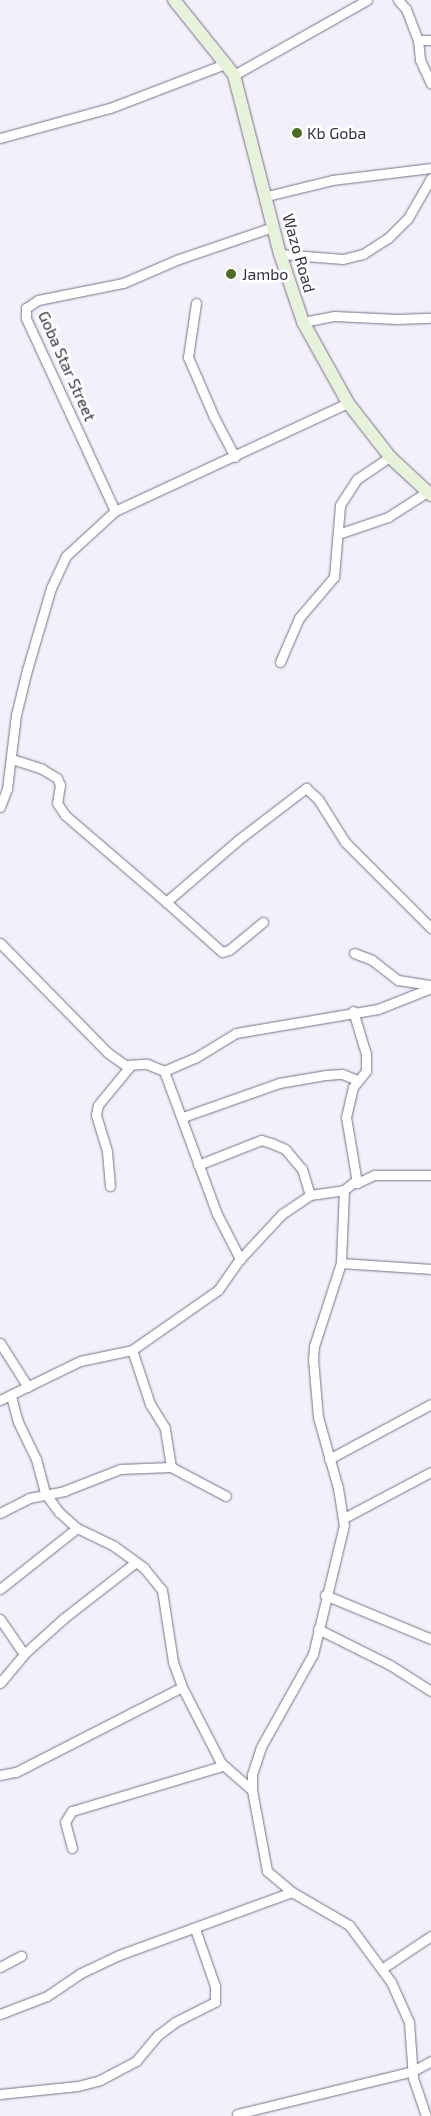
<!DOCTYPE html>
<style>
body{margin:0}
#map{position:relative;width:431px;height:2116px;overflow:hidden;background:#f3f0fb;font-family:"Exo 2",sans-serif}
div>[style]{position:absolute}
.roads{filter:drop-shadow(0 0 1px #78718a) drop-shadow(0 0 1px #78718a)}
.street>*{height:9px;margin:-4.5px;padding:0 4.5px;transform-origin:4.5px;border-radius:4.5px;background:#fff}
.secondary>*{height:12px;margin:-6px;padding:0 6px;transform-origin:6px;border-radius:6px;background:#e6f2d9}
.dots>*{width:14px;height:14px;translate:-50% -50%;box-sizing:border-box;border:2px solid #fff;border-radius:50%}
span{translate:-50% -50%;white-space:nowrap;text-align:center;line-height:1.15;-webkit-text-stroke:5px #fff;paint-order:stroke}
.poi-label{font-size:16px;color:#383540}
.left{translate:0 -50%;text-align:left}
.street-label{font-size:16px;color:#383540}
</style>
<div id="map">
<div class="roads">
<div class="street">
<div style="left:398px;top:0;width:12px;rotate:48deg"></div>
<div style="left:406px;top:9px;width:33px;rotate:69deg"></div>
<div style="left:418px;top:40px;width:13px"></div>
<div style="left:418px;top:40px;width:20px;rotate:84deg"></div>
<div style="left:420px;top:60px;width:26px;rotate:65deg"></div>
<div style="left:234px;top:75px;width:153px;rotate:-29.4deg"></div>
<div style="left:0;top:138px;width:114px;rotate:-15.3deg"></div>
<div style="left:110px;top:108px;width:125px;rotate:-21deg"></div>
<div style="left:267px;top:196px;width:67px;rotate:-13.8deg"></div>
<div style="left:332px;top:180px;width:100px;rotate:-6.9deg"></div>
<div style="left:280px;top:254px;width:63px;rotate:4.5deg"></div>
<div style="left:343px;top:259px;width:21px;rotate:-14deg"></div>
<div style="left:363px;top:254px;width:30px;rotate:-33deg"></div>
<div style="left:388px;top:238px;width:28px;rotate:-45deg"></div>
<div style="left:408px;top:218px;width:46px;rotate:-60.1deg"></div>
<div style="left:196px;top:303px;width:55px;rotate:98.4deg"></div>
<div style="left:188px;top:357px;width:65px;rotate:66.6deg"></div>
<div style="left:214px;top:417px;width:45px;rotate:62.3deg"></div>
<div style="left:303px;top:322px;width:32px;rotate:-11deg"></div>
<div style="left:334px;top:316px;width:63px;rotate:2.7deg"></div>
<div style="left:397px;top:319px;width:34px;rotate:-2deg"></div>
<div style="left:115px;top:511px;width:213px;rotate:-114.8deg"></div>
<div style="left:26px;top:318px;width:10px;rotate:-90deg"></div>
<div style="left:26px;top:308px;width:14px;rotate:-34deg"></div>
<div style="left:38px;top:300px;width:87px;rotate:-11.3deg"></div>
<div style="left:123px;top:283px;width:61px;rotate:-23.2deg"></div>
<div style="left:179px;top:259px;width:99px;rotate:-18.8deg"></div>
<div style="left:338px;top:534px;width:53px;rotate:-18.8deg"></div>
<div style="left:388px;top:517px;width:46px;rotate:-32.7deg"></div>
<div style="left:280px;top:662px;width:48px;rotate:-66.6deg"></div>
<div style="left:299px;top:618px;width:54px;rotate:-49.5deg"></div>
<div style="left:334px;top:577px;width:72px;rotate:-85.2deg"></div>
<div style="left:340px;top:505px;width:31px;rotate:-57deg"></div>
<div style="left:357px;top:479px;width:40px;rotate:-34deg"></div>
<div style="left:12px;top:759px;width:32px;rotate:18deg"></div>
<div style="left:42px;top:769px;width:17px;rotate:31deg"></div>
<div style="left:57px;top:778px;width:8px;rotate:67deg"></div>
<div style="left:60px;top:785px;width:18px;rotate:99deg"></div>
<div style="left:57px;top:803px;width:14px;rotate:56deg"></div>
<div style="left:65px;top:815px;width:133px;rotate:40.7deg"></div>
<div style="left:0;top:807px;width:19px;rotate:-69deg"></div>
<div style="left:7px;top:789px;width:75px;rotate:-83.1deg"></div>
<div style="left:16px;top:715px;width:46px;rotate:-76.3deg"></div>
<div style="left:27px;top:670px;width:85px;rotate:-73.7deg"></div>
<div style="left:51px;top:588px;width:35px;rotate:-65deg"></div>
<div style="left:66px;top:556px;width:67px;rotate:-42.6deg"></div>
<div style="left:115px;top:511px;width:257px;rotate:-24.9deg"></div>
<div style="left:263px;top:922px;width:44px;rotate:140.5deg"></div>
<div style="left:229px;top:950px;width:7px;rotate:164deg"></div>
<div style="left:222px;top:952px;width:75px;rotate:-138.2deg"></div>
<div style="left:166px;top:902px;width:95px;rotate:-40.7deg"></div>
<div style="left:238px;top:840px;width:86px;rotate:-37.4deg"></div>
<div style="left:306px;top:788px;width:16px;rotate:43deg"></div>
<div style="left:318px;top:799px;width:51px;rotate:57.9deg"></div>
<div style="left:345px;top:842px;width:122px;rotate:45deg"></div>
<div style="left:0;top:943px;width:154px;rotate:45.5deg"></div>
<div style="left:108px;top:1053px;width:21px;rotate:35deg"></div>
<div style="left:125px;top:1065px;width:22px;rotate:-3deg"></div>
<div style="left:147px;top:1064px;width:18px;rotate:22deg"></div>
<div style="left:164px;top:1071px;width:34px;rotate:-23deg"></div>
<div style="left:195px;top:1058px;width:48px;rotate:-31.4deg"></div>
<div style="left:236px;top:1033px;width:144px;rotate:-9.6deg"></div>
<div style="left:378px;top:1009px;width:57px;rotate:-21.6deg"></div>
<div style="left:354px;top:953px;width:19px;rotate:21deg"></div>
<div style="left:372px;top:960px;width:33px;rotate:38deg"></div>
<div style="left:398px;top:980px;width:33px;rotate:9deg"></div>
<div style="left:353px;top:1011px;width:45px;rotate:73.2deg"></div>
<div style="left:366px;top:1054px;width:17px;rotate:90deg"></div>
<div style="left:366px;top:1071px;width:21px;rotate:129deg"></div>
<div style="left:353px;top:1087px;width:31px;rotate:103deg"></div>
<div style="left:346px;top:1117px;width:67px;rotate:80.5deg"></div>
<div style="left:164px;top:1071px;width:153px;rotate:69.7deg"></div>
<div style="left:217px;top:1214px;width:51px;rotate:62.9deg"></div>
<div style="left:183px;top:1117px;width:102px;rotate:-19.5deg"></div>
<div style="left:279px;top:1083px;width:48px;rotate:-9.7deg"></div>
<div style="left:326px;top:1075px;width:16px;rotate:-4deg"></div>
<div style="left:342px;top:1074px;width:17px;rotate:21deg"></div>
<div style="left:198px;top:1165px;width:68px;rotate:-21.6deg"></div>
<div style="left:261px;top:1140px;width:10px;rotate:17deg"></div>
<div style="left:271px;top:1143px;width:15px;rotate:23deg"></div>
<div style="left:285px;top:1149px;width:26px;rotate:50deg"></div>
<div style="left:302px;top:1169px;width:27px;rotate:73deg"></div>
<div style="left:110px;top:1186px;width:35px;rotate:-95deg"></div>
<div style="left:107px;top:1151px;width:38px;rotate:-107deg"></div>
<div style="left:96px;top:1115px;width:10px;rotate:-79deg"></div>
<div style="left:98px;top:1105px;width:52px;rotate:-50.5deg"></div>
<div style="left:344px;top:1190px;width:73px;rotate:92.4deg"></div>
<div style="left:341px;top:1263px;width:87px;rotate:108deg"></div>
<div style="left:314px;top:1346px;width:13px;rotate:94deg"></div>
<div style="left:313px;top:1359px;width:58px;rotate:85.1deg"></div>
<div style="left:318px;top:1417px;width:74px;rotate:74.3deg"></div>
<div style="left:338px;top:1488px;width:37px;rotate:81deg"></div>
<div style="left:344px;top:1525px;width:133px;rotate:103.5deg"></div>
<div style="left:313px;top:1654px;width:107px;rotate:119.2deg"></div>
<div style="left:261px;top:1747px;width:28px;rotate:108deg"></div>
<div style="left:252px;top:1774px;width:16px;rotate:90deg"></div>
<div style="left:252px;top:1790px;width:82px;rotate:79.5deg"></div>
<div style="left:267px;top:1871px;width:33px;rotate:40deg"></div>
<div style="left:292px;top:1892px;width:66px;rotate:30.1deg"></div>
<div style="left:349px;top:1925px;width:71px;rotate:53.6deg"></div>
<div style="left:391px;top:1982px;width:44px;rotate:65.8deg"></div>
<div style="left:409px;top:2022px;width:56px;rotate:85.9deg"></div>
<div style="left:413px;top:2078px;width:40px;rotate:71.1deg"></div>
<div style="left:341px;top:1263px;width:90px;rotate:3.8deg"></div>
<div style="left:0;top:1343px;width:52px;rotate:57.5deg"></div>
<div style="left:11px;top:1396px;width:27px;rotate:75deg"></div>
<div style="left:18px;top:1422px;width:41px;rotate:64.1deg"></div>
<div style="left:36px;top:1459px;width:35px;rotate:75deg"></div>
<div style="left:45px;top:1493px;width:24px;rotate:54deg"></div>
<div style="left:59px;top:1512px;width:24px;rotate:42deg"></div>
<div style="left:77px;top:1528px;width:41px;rotate:25.9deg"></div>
<div style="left:114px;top:1546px;width:37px;rotate:36deg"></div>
<div style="left:144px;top:1568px;width:28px;rotate:51deg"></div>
<div style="left:162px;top:1590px;width:73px;rotate:81.3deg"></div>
<div style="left:173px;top:1662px;width:27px;rotate:70deg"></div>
<div style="left:182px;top:1687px;width:85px;rotate:62.8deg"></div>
<div style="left:221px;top:1763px;width:41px;rotate:41.1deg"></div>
<div style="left:0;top:1400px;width:89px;rotate:-26deg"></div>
<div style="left:80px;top:1361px;width:53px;rotate:-11.9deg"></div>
<div style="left:132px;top:1350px;width:105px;rotate:-34.9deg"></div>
<div style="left:218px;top:1290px;width:38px;rotate:-55deg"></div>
<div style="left:240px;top:1259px;width:62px;rotate:-47deg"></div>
<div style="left:282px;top:1214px;width:34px;rotate:-34deg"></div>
<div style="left:310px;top:1195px;width:34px;rotate:-8deg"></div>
<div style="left:344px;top:1190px;width:14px;rotate:-39deg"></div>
<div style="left:355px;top:1181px;width:3px;rotate:45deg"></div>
<div style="left:357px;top:1183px;width:19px;rotate:-25deg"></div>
<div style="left:374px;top:1175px;width:57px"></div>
<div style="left:329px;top:1459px;width:116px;rotate:-28.3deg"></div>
<div style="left:171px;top:1467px;width:62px;rotate:27.8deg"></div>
<div style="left:0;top:1513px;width:33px;rotate:-27deg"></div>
<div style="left:29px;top:1498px;width:36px;rotate:-11deg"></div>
<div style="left:64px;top:1491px;width:60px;rotate:-21.4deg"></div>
<div style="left:120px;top:1469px;width:51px;rotate:-2.2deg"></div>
<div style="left:171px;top:1467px;width:39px;rotate:-99deg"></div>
<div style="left:165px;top:1428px;width:28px;rotate:-122deg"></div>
<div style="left:150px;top:1404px;width:57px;rotate:-108.4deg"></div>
<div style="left:344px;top:1518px;width:98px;rotate:-27.9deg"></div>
<div style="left:0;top:1589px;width:98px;rotate:-38.4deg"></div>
<div style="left:325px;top:1595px;width:115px;rotate:22.5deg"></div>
<div style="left:0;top:1619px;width:42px;rotate:55.6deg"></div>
<div style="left:318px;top:1629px;width:80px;rotate:26.6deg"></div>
<div style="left:390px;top:1665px;width:49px;rotate:32.4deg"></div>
<div style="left:0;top:1683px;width:38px;rotate:-50deg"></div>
<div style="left:24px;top:1654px;width:54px;rotate:-42deg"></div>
<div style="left:64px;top:1618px;width:91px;rotate:-37.9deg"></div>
<div style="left:0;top:1775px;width:16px;rotate:-11deg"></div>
<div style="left:16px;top:1772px;width:186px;rotate:-27.1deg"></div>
<div style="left:72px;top:1848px;width:27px;rotate:-105deg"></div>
<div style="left:65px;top:1822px;width:13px;rotate:-58deg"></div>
<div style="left:72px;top:1811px;width:157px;rotate:-16.7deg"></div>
<div style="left:0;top:1967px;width:24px;rotate:-28deg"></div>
<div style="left:383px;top:1968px;width:58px;rotate:-33.7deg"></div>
<div style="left:0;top:2014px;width:50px;rotate:-21deg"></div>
<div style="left:47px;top:1996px;width:41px;rotate:-34.1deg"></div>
<div style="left:81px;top:1973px;width:42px;rotate:-25.3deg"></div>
<div style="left:119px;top:1955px;width:184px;rotate:-20deg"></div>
<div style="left:0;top:2094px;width:78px;rotate:-5.9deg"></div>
<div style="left:78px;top:2086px;width:23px;rotate:-15deg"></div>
<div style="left:100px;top:2080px;width:41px;rotate:-27.8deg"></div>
<div style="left:136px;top:2061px;width:34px;rotate:-50deg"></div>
<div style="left:158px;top:2035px;width:21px;rotate:-37deg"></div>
<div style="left:175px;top:2022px;width:45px;rotate:-26.6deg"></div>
<div style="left:215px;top:2002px;width:16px;rotate:-90deg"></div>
<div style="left:215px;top:1986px;width:60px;rotate:-109.3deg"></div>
<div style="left:237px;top:2114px;width:181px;rotate:-13.7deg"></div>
<div style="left:413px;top:2071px;width:21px;rotate:-29deg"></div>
</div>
<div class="secondary">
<div style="left:174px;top:0;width:96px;rotate:51.3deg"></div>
<div style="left:234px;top:75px;width:185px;rotate:75.6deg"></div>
<div style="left:280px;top:254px;width:72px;rotate:71.3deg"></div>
<div style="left:303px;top:322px;width:93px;rotate:60.9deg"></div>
<div style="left:348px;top:403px;width:68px;rotate:52.1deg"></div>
<div style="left:390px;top:457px;width:56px;rotate:42.8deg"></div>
</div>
</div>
<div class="dots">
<div style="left:297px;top:133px;background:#4f6d22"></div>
<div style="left:231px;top:274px;background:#4f6d22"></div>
</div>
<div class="poi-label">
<span class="left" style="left:307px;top:133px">Kb Goba</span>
<span class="left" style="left:242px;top:274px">Jambo</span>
</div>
<div class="street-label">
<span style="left:299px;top:253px;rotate:74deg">Wazo Road</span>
<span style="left:67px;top:366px;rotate:66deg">Goba Star Street</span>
</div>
</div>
